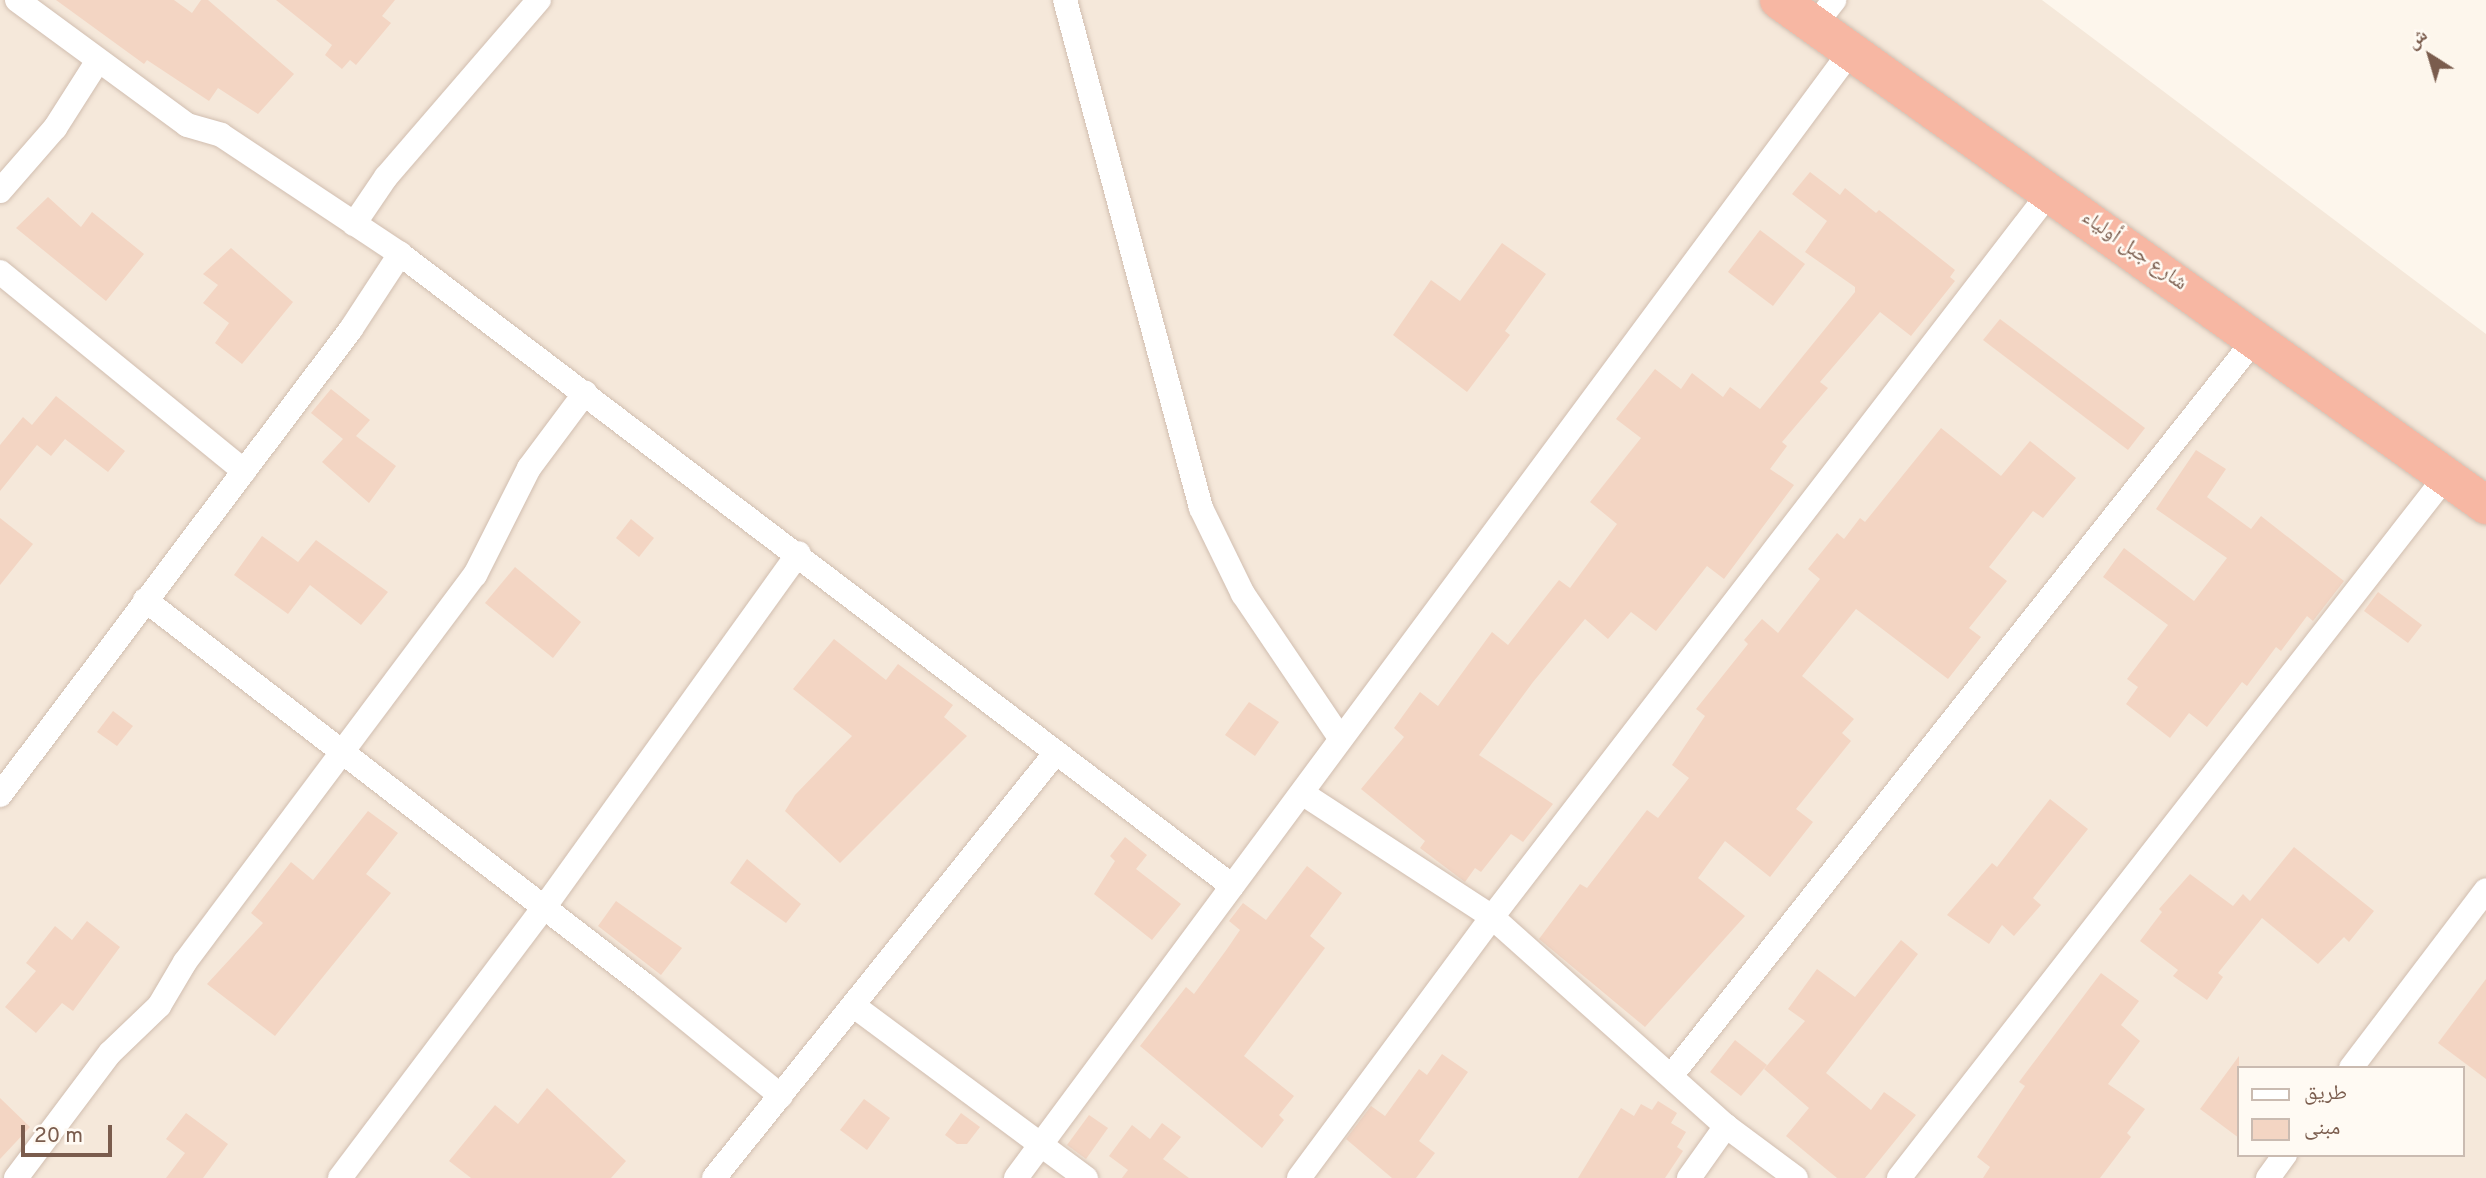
<!DOCTYPE html>
<meta charset="utf-8">
<style>
body{margin:0}
#map{position:relative;width:2486px;height:1178px;overflow:hidden;background:#fdf6ec;font-family:Overpass,"Noto Naskh Arabic",sans-serif}
div>[style]{position:absolute}
.residential>*{inset:0;background:#f5e8da}
.building>*{inset:0;background:#f3d5c3}
.roads{filter:drop-shadow(0 0 2px #d1beb0) drop-shadow(0 0 2px #d1beb0)}
.street>*{height:24px;margin:-12px;padding:0 12px;transform-origin:12px;border-radius:12px;background:#fff}
.highway>*{height:38px;margin:-19px;padding:0 19px;transform-origin:19px;border-radius:19px;background:#f7b7a3}
span{translate:-50% -50%;white-space:nowrap;text-align:center;line-height:1.15;-webkit-text-stroke:5px #fffaf3;paint-order:stroke}
.street-label{font-size:21px;color:#7a5c4d}
.legend{position:absolute;left:2237px;top:1066px;width:228px;height:91px;box-sizing:border-box;background:#fffaf3;border:2px solid #cabbb1;margin:0;padding:9px 12px;list-style:none;font-size:21px;color:#7a5c4d}
.legend li{display:flex;align-items:center;gap:14px;height:35px}
.legend b{width:35px;border:2px solid #cabbb1}
.north{position:absolute;left:2395px;top:21px;width:70px;height:70px;-webkit-text-stroke:5px #fffaf3;paint-order:stroke;rotate:323deg;font-size:19px;font-weight:700;line-height:28px;text-align:center;color:#7a5c4d}
.north::after{content:'';display:block;margin:auto;width:24px;height:32px;background:#7a5c4d;clip-path:polygon(50% 0,100% 100%,50% 72%,0 100%)}
.scale{position:absolute;left:21px;top:1125px;width:91px;height:32px;box-sizing:border-box;border:4px solid #7a5c4d;border-top:0;padding-left:9px;font-size:21px;line-height:24px;white-space:nowrap;color:#7a5c4d;-webkit-text-stroke:5px #fffaf3;paint-order:stroke}
</style>
<div id="map">
<div class="residential">
<div style="clip-path:polygon(evenodd,0 0,2042px 0,2486px 334px,2486px 1178px,0 1178px,0 0,2239px 1068px,2463px 1068px,2463px 1155px,2239px 1155px,2239px 1068px)"></div>
</div>
<div class="building">
<div style="clip-path:polygon(56px 0,174px 0,192px 13px,201px 0,208px 0,294px 74px,258px 114px,218px 88px,209px 101px,147px 60px,144px 64px)"></div>
<div style="clip-path:polygon(276px 0,395px 0,382px 16px,391px 23px,356px 65px,350px 60px,342px 69px,325px 55px,332px 45px)"></div>
<div style="clip-path:polygon(1810px 172px,1840px 195px,1845px 188px,1876px 213px,1879px 210px,1955px 270px,1950px 277px,1955px 281px,1911px 336px,1880px 312px,1820px 382px,1828px 388px,1782px 442px,1787px 446px,1770px 469px,1794px 485px,1724px 579px,1707px 566px,1656px 631px,1631px 612px,1608px 639px,1585px 619px,1533px 682px,1479px 755px,1553px 804px,1523px 842px,1511px 834px,1481px 872px,1475px 868px,1465px 882px,1420px 848px,1425px 841px,1361px 789px,1404px 737px,1394px 728px,1420px 692px,1438px 706px,1492px 632px,1508px 645px,1559px 580px,1570px 588px,1617px 524px,1590px 502px,1641px 438px,1616px 419px,1655px 369px,1681px 389px,1692px 373px,1723px 397px,1730px 387px,1760px 409px,1855px 292px,1855px 287px,1805px 252px,1827px 221px,1792px 194px)"></div>
<div style="clip-path:polygon(48px 197px,81px 227px,92px 212px,144px 254px,106px 301px,16px 228px)"></div>
<div style="clip-path:polygon(1760px 230px,1805px 264px,1773px 306px,1728px 272px)"></div>
<div style="clip-path:polygon(1502px 243px,1546px 274px,1505px 331px,1510px 335px,1467px 392px,1393px 335px,1431px 280px,1460px 301px)"></div>
<div style="clip-path:polygon(231px 248px,293px 302px,242px 364px,215px 343px,229px 323px,203px 303px,218px 285px,203px 274px)"></div>
<div style="clip-path:polygon(2000px 319px,2145px 428px,2128px 450px,1983px 340px)"></div>
<div style="clip-path:polygon(331px 389px,370px 420px,356px 436px,396px 466px,369px 503px,322px 462px,343px 439px,311px 413px)"></div>
<div style="clip-path:polygon(56px 396px,125px 451px,108px 472px,65px 439px,51px 456px,37px 445px,0 491px,0 445px,23px 417px,32px 425px)"></div>
<div style="clip-path:polygon(1941px 428px,2001px 476px,2030px 441px,2076px 478px,2043px 518px,2033px 511px,1989px 567px,2007px 581px,1969px 628px,1981px 637px,1948px 679px,1856px 609px,1802px 676px,1854px 719px,1842px 733px,1851px 741px,1796px 809px,1813px 822px,1770px 877px,1725px 841px,1698px 878px,1745px 916px,1645px 1027px,1539px 939px,1580px 884px,1587px 888px,1647px 810px,1658px 818px,1689px 778px,1672px 765px,1705px 716px,1696px 709px,1748px 644px,1744px 640px,1762px 619px,1778px 633px,1820px 579px,1808px 569px,1837px 533px,1844px 539px,1860px 518px,1865px 522px)"></div>
<div style="clip-path:polygon(2196px 450px,2226px 469px,2207px 497px,2251px 529px,2261px 516px,2344px 581px,2313px 621px,2307px 616px,2281px 651px,2276px 647px,2247px 686px,2242px 682px,2207px 727px,2189px 713px,2170px 738px,2126px 704px,2138px 687px,2127px 679px,2168px 625px,2103px 577px,2124px 548px,2194px 601px,2227px 558px,2156px 509px)"></div>
<div style="clip-path:polygon(0 518px,33px 544px,0 585px)"></div>
<div style="clip-path:polygon(631px 519px,654px 538px,639px 557px,616px 538px)"></div>
<div style="clip-path:polygon(262px 536px,298px 562px,316px 540px,388px 592px,361px 625px,310px 585px,288px 614px,234px 575px)"></div>
<div style="clip-path:polygon(515px 567px,581px 622px,553px 658px,485px 603px)"></div>
<div style="clip-path:polygon(2378px 592px,2422px 625px,2408px 643px,2364px 611px)"></div>
<div style="clip-path:polygon(834px 639px,886px 680px,898px 664px,953px 705px,944px 717px,967px 736px,840px 863px,785px 811px,795px 795px,852px 736px,793px 689px)"></div>
<div style="clip-path:polygon(1249px 702px,1279px 722px,1255px 756px,1225px 735px)"></div>
<div style="clip-path:polygon(113px 711px,133px 726px,117px 746px,97px 732px)"></div>
<div style="clip-path:polygon(2050px 799px,2088px 829px,2033px 898px,2041px 905px,2014px 936px,2002px 925px,1989px 944px,1947px 915px,1992px 863px,1997px 867px)"></div>
<div style="clip-path:polygon(368px 811px,398px 833px,366px 874px,391px 893px,275px 1036px,207px 984px,263px 923px,251px 913px,291px 862px,313px 880px)"></div>
<div style="clip-path:polygon(1125px 837px,1147px 855px,1136px 869px,1181px 904px,1152px 940px,1094px 894px,1115px 861px,1110px 856px)"></div>
<div style="clip-path:polygon(2294px 847px,2374px 911px,2349px 942px,2344px 937px,2318px 964px,2262px 918px,2218px 973px,2223px 977px,2207px 1000px,2173px 976px,2178px 970px,2140px 941px,2162px 912px,2159px 909px,2190px 874px,2233px 906px,2243px 894px,2250px 901px)"></div>
<div style="clip-path:polygon(747px 859px,801px 904px,786px 923px,730px 883px)"></div>
<div style="clip-path:polygon(1307px 866px,1342px 893px,1310px 936px,1325px 948px,1244px 1056px,1294px 1096px,1279px 1115px,1284px 1120px,1262px 1148px,1140px 1046px,1186px 987px,1194px 994px,1227px 949px,1240px 930px,1229px 921px,1243px 903px,1266px 920px)"></div>
<div style="clip-path:polygon(616px 901px,682px 948px,661px 975px,598px 926px)"></div>
<div style="clip-path:polygon(87px 921px,120px 947px,73px 1011px,62px 1003px,36px 1033px,5px 1007px,36px 971px,26px 963px,55px 926px,72px 940px)"></div>
<div style="clip-path:polygon(1901px 940px,1918px 954px,1826px 1073px,1871px 1110px,1884px 1092px,1916px 1115px,1865px 1178px,1837px 1178px,1786px 1136px,1809px 1108px,1764px 1069px,1805px 1021px,1788px 1009px,1817px 969px,1855px 997px)"></div>
<div style="clip-path:polygon(2101px 973px,2139px 1001px,2121px 1025px,2140px 1041px,2108px 1084px,2145px 1109px,2127px 1133px,2131px 1137px,2100px 1178px,1983px 1178px,1990px 1167px,1977px 1157px,2025px 1086px,2019px 1082px)"></div>
<div style="clip-path:polygon(2486px 979px,2486px 1079px,2438px 1043px)"></div>
<div style="clip-path:polygon(1735px 1040px,1767px 1065px,1741px 1096px,1710px 1072px)"></div>
<div style="clip-path:polygon(1442px 1054px,1468px 1072px,1419px 1141px,1435px 1153px,1416px 1178px,1392px 1178px,1346px 1139px,1371px 1106px,1385px 1116px,1419px 1069px,1427px 1075px)"></div>
<div style="clip-path:polygon(2239px 1056px,2239px 1138px,2200px 1109px)"></div>
<div style="clip-path:polygon(547px 1088px,626px 1161px,611px 1178px,471px 1178px,449px 1161px,495px 1105px,518px 1124px)"></div>
<div style="clip-path:polygon(0 1098px,30px 1127px,0 1159px)"></div>
<div style="clip-path:polygon(864px 1099px,890px 1118px,867px 1150px,840px 1130px)"></div>
<div style="clip-path:polygon(1658px 1101px,1677px 1113px,1671px 1123px,1686px 1132px,1677px 1147px,1683px 1151px,1665px 1178px,1578px 1178px,1621px 1108px,1634px 1116px,1641px 1104px,1652px 1110px)"></div>
<div style="clip-path:polygon(186px 1113px,228px 1144px,203px 1178px,166px 1178px,185px 1153px,166px 1139px)"></div>
<div style="clip-path:polygon(961px 1113px,980px 1127px,967px 1144px,957px 1144px,945px 1135px)"></div>
<div style="clip-path:polygon(1089px 1115px,1108px 1128px,1086px 1159px,1067px 1145px)"></div>
<div style="clip-path:polygon(1162px 1123px,1181px 1137px,1163px 1159px,1189px 1178px,1122px 1178px,1128px 1170px,1109px 1156px,1132px 1125px,1150px 1139px)"></div>
</div>
<div class="roads">
<div class="street">
<div style="left:17px;top:0;width:211px;rotate:36.3deg"></div>
<div style="left:187px;top:125px;width:35px;rotate:16deg"></div>
<div style="left:221px;top:135px;width:215px;rotate:33.6deg"></div>
<div style="left:400px;top:254px;width:1045px;rotate:37.22deg"></div>
<div style="left:1065px;top:0;width:526px;rotate:75.01deg"></div>
<div style="left:1201px;top:508px;width:96px;rotate:64deg"></div>
<div style="left:1243px;top:594px;width:174px;rotate:56deg"></div>
<div style="left:1814px;top:26px;width:33px;rotate:-52deg"></div>
<div style="left:0;top:191px;width:84px;rotate:-48.9deg"></div>
<div style="left:55px;top:128px;width:78px;rotate:-57.5deg"></div>
<div style="left:354px;top:224px;width:57px;rotate:-55.8deg"></div>
<div style="left:386px;top:177px;width:234px;rotate:-49.2deg"></div>
<div style="left:0;top:272px;width:315px;rotate:39.2deg"></div>
<div style="left:145px;top:600px;width:632px;rotate:37.61deg"></div>
<div style="left:646px;top:986px;width:174px;rotate:39.2deg"></div>
<div style="left:1302px;top:793px;width:227px;rotate:33.1deg"></div>
<div style="left:1492px;top:917px;width:314px;rotate:41.8deg"></div>
<div style="left:1726px;top:1126px;width:87px;rotate:36.6deg"></div>
<div style="left:0;top:795px;width:583px;rotate:-53.01deg"></div>
<div style="left:351px;top:329px;width:90px;rotate:-56.8deg"></div>
<div style="left:854px;top:1006px;width:289px;rotate:36.6deg"></div>
<div style="left:2351px;top:1068px;width:223px;rotate:-52.8deg"></div>
<div style="left:1671px;top:1076px;width:942px;rotate:-51.6deg"></div>
<div style="left:16px;top:1178px;width:156px;rotate:-53.1deg"></div>
<div style="left:110px;top:1053px;width:68px;rotate:-43.8deg"></div>
<div style="left:159px;top:1006px;width:51px;rotate:-59.4deg"></div>
<div style="left:185px;top:962px;width:484px;rotate:-53.2deg"></div>
<div style="left:475px;top:575px;width:120px;rotate:-63.2deg"></div>
<div style="left:529px;top:468px;width:94px;rotate:-53.3deg"></div>
<div style="left:340px;top:1178px;width:337px;rotate:-53deg"></div>
<div style="left:543px;top:909px;width:438px;rotate:-54.3deg"></div>
<div style="left:714px;top:1178px;width:543px;rotate:-51.21deg"></div>
<div style="left:1016px;top:1178px;width:1401px;rotate:-53.47deg"></div>
<div style="left:1299px;top:1178px;width:325px;rotate:-53.5deg"></div>
<div style="left:1492px;top:917px;width:915px;rotate:-52.42deg"></div>
<div style="left:1689px;top:1178px;width:64px;rotate:-54.6deg"></div>
<div style="left:1899px;top:1178px;width:890px;rotate:-52.07deg"></div>
<div style="left:2268px;top:1178px;width:29px;rotate:-54deg"></div>
</div>
<div class="highway">
<div style="left:1779px;top:0;width:869px;rotate:35.54deg"></div>
</div>
</div>
<div class="street-label">
<span style="left:2134px;top:251px;rotate:35deg">شارع جبل أولياء</span>
</div>
<ul class="legend">
<li><b style="height:9px;background:#fff"></b>طريق</li>
<li><b style="height:19px;background:#f3d5c3"></b>مبنى</li>
</ul>
<div class="north">ش</div>
<div class="scale">20 m</div>
</div>
